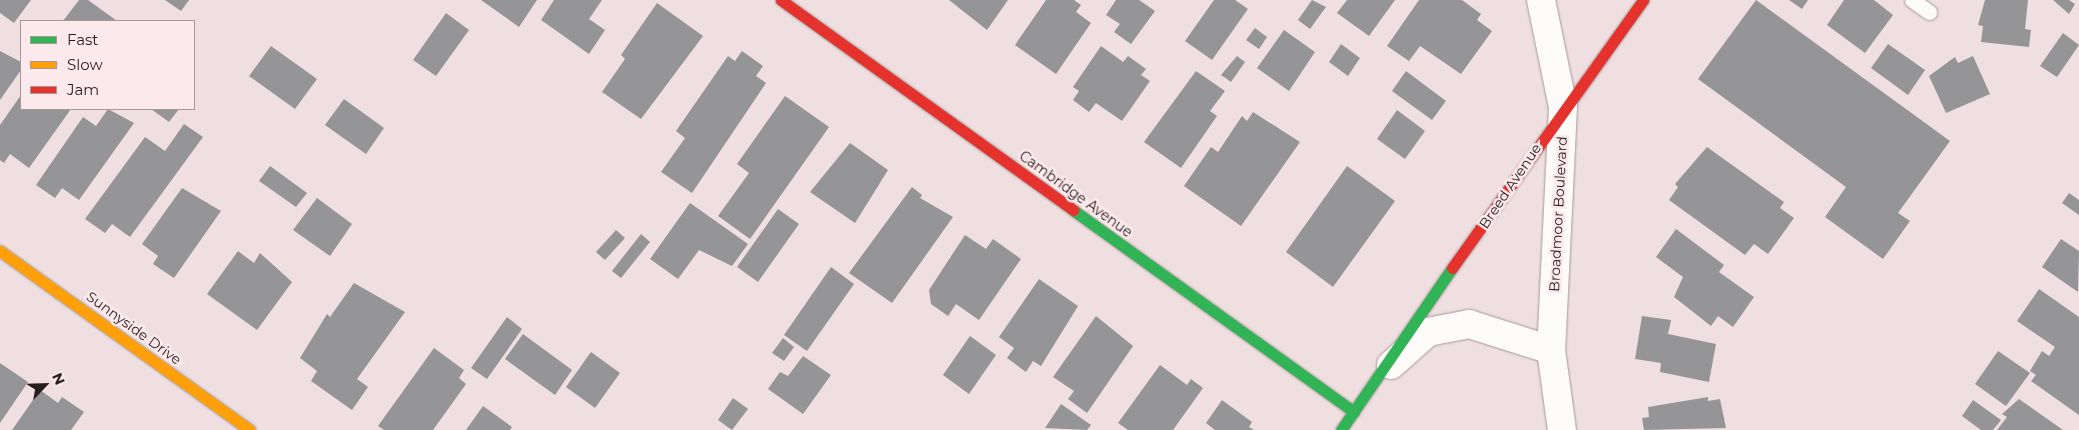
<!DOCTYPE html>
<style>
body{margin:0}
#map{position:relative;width:2079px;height:430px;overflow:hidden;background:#f0dfe1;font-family:Montserrat,sans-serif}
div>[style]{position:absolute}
.building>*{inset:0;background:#959496}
.roads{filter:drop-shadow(0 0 1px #a5999a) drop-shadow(0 0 1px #a5999a)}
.lane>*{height:15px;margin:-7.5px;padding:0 7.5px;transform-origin:7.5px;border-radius:7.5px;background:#fdfafa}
.street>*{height:28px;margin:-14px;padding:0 14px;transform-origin:14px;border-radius:14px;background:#fdfafa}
.fast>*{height:11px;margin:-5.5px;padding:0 5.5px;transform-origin:5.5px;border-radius:5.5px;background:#30b455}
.slow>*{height:11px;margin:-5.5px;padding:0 5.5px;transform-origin:5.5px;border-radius:5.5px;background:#ff9f0a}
.jam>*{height:11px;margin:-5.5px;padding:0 5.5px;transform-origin:5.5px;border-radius:5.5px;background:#e5322d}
span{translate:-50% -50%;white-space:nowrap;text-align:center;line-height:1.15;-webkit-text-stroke:5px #fce9eb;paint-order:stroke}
.street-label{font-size:14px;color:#281d1e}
.legend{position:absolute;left:20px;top:20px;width:175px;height:90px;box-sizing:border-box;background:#fce9eb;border:1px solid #a79799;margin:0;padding:6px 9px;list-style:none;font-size:15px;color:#281d1e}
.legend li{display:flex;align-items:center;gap:10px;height:25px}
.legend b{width:25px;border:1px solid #a79799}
.north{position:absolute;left:20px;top:360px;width:50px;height:50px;-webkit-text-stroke:4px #fce9eb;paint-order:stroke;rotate:66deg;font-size:14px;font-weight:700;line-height:20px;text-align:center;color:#281d1e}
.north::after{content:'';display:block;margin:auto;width:18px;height:22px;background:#281d1e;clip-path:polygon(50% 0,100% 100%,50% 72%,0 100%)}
</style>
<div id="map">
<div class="building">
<div style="clip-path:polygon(0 0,31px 0,14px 23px,0 13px)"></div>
<div style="clip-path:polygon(79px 0,88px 0,117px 21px,63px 21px)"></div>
<div style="clip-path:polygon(165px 0,189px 0,181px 11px)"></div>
<div style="clip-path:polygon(481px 0,537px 0,519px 27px)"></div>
<div style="clip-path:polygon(554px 0,602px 0,589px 19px,605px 30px,589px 54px,541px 20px)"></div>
<div style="clip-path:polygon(949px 0,1008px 0,987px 30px)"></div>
<div style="clip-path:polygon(1046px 0,1074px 0,1081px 5px,1076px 12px,1091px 23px,1056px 74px,1015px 45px)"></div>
<div style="clip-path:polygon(1116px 0,1139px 0,1155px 11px,1131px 44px,1114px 32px,1120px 24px,1106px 15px)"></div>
<div style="clip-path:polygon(1214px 0,1235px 0,1248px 9px,1212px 60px,1185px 41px)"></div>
<div style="clip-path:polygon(1312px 0,1326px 7px,1310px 29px,1298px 20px)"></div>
<div style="clip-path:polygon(1347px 0,1395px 0,1369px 36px,1337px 13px)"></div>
<div style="clip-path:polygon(1419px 0,1462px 0,1481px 14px,1477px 20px,1492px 31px,1461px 74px,1420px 46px,1409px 61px,1387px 46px)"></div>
<div style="clip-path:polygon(1756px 0,1950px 141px,1898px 213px,1910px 221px,1883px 259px,1825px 217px,1846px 187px,1698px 79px)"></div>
<div style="clip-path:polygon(1789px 0,1808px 0,1802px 9px)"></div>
<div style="clip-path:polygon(1844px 0,1874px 0,1893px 15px,1865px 53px,1827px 25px)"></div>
<div style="clip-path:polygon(1985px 0,2028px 0,2025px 29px,2031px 30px,2029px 47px,1981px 42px,1983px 26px,1978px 25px)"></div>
<div style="clip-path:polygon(2053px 0,2069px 0,2075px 4px,2069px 14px)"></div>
<div style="clip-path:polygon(657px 3px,703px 36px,641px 119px,602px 92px,625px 59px,621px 55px)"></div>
<div style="clip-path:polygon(446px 13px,469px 30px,436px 76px,413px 60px)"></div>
<div style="clip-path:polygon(1255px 28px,1267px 37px,1259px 49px,1246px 40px)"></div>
<div style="clip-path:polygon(1284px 30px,1315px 52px,1289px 91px,1257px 68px)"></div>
<div style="clip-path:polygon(2063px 33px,2079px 45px,2057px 77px,2040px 66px)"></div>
<div style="clip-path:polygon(1341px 44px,1360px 58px,1348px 76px,1329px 62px)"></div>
<div style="clip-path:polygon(1888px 44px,1925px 70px,1908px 95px,1871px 68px)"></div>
<div style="clip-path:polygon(271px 46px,317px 79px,295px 109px,249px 76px)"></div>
<div style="clip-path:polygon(1101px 46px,1123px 62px,1128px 56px,1146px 69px,1141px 75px,1150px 81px,1122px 121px,1096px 103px,1089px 112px,1073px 100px,1079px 91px,1073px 87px)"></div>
<div style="clip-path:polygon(0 51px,21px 62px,21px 70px,0 100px)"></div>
<div style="clip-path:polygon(742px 51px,763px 66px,756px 76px,766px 83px,692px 193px,661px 172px,685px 138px,676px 131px,728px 56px,735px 61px)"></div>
<div style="clip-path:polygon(1237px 56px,1245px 62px,1231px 82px,1221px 75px)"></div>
<div style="clip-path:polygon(1973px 56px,1990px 94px,1946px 113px,1929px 76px,1955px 57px,1958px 63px)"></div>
<div style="clip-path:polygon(1196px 71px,1225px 91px,1210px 111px,1217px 116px,1181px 168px,1144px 142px)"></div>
<div style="clip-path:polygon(1406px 71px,1446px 101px,1432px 120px,1392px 91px)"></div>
<div style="clip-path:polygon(21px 95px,21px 109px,71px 109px,29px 168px,10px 154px,4px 163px,0 160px,0 125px)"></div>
<div style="clip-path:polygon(785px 96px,829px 127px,750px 239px,718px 216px,749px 173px,737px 164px)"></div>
<div style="clip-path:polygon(344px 99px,384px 128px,366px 154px,325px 125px)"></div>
<div style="clip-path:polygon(108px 109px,134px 123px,79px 200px,62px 188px,55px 198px,36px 185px,83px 117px,96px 126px)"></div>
<div style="clip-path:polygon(151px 109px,179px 109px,169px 122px)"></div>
<div style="clip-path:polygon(1397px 110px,1425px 131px,1405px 159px,1377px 139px)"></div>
<div style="clip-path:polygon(1253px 112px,1300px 142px,1241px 226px,1184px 186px,1211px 147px,1218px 152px,1242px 116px,1247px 121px)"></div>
<div style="clip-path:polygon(184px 124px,203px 137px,130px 237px,112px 224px,105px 233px,85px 219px,145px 137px,165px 151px)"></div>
<div style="clip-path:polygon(850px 143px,888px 170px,855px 223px,810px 192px)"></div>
<div style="clip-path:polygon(1707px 147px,1784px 202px,1780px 208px,1794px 218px,1768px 254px,1754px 244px,1745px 255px,1669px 200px,1678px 187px,1675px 184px)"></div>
<div style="clip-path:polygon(270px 166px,307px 193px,296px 207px,259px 181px)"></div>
<div style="clip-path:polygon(1347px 166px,1395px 201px,1333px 287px,1286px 252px)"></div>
<div style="clip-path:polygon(912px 187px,922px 195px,920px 198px,953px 217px,892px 303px,849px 273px)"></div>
<div style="clip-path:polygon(182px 188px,221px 211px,174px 278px,153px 264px,158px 256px,142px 244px)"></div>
<div style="clip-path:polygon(2069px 193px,2079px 200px,2079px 215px,2062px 203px)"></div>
<div style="clip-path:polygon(317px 198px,352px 224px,330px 256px,293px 230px)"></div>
<div style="clip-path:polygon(690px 203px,748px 244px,732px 266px,699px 250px,678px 279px,650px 259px)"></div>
<div style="clip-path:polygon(778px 209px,799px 224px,758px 282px,737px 267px)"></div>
<div style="clip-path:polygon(1676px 229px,1724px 265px,1719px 272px,1754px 297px,1733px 327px,1718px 316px,1711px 326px,1674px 297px,1683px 277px,1656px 257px)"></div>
<div style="clip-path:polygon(616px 230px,625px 238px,605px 260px,596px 252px)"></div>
<div style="clip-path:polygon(641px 234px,650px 242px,621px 278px,612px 271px)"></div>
<div style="clip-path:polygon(965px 235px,986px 249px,993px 239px,1021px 259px,979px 320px,956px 304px,948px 316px,931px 304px,929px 290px)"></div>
<div style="clip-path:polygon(2061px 239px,2079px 251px,2078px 292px,2042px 267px)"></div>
<div style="clip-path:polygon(238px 251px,254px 263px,260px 253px,292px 282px,257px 330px,207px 294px)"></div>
<div style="clip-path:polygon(831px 267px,854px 284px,807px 351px,784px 335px)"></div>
<div style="clip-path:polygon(1039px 279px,1078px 306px,1041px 366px,1033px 361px,1026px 372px,1007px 358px,1014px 348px,999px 337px)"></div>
<div style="clip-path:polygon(354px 283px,405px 312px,357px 379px,368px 387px,352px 410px,311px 381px,317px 371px,300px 358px,327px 314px,330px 317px)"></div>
<div style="clip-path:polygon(2039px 289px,2079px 317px,2079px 415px,2031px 381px,2036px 375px,2030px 371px,2042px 351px,2049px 356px,2055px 347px,2017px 321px)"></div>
<div style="clip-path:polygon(1096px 316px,1133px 346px,1087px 413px,1068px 399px,1074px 391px,1053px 377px)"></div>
<div style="clip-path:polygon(1642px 316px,1671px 320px,1668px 334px,1716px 344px,1709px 382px,1660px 372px,1661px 363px,1635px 359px)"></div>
<div style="clip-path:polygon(507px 317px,522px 329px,487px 379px,471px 368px)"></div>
<div style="clip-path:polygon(523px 334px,572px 370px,555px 395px,505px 359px)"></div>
<div style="clip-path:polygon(970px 336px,996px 355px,969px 394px,943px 375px)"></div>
<div style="clip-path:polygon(783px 338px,794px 347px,784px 361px,772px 353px)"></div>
<div style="clip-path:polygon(434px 348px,464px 370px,459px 378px,466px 384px,433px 430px,384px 430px,378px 426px)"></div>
<div style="clip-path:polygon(1998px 351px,2030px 373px,2006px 406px,1975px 384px)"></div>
<div style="clip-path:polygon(591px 352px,620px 373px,595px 408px,566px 387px)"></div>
<div style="clip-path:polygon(803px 356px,831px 375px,803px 414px,768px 389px,780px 372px,788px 376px)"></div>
<div style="clip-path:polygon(0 363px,28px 382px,0 423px)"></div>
<div style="clip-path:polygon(1160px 365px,1187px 385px,1191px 379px,1203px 388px,1173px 430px,1128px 430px,1118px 423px)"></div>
<div style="clip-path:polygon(40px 390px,58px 403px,62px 397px,84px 412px,71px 430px,12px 430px)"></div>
<div style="clip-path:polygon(1708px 397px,1708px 401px,1720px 399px,1726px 428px,1644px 430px,1642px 418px,1649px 417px,1648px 407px)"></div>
<div style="clip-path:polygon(733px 398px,748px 409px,732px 430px,718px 420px)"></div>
<div style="clip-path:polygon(2019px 399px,2063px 430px,1997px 430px,2007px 417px,2002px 414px)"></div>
<div style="clip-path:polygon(1222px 400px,1252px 422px,1249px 427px,1254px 430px,1215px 430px,1206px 423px)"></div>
<div style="clip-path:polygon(1973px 400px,2001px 420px,1993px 430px,1981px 430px,1962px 416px)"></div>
<div style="clip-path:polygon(1061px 404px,1091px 425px,1087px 430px,1045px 428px)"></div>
<div style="clip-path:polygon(483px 406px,512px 427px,510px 430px,466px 430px)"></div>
</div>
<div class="roads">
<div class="lane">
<div style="left:1912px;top:0;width:21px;rotate:35deg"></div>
</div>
<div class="street">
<div style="left:1541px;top:0;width:109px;rotate:78.4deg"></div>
<div style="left:1563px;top:107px;width:243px;rotate:92.8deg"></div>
<div style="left:1551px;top:350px;width:81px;rotate:82.2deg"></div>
<div style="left:1391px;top:365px;width:50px;rotate:-41.7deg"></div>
<div style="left:1428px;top:332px;width:42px;rotate:-11deg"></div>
<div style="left:1469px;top:324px;width:86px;rotate:17.6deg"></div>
</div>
<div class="fast">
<div style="left:1073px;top:210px;width:346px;rotate:35.7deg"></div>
<div style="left:1341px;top:430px;width:196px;rotate:-55.6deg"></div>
</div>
<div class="slow">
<div style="left:0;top:251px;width:307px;rotate:35.6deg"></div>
</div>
<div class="jam">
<div style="left:781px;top:0;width:360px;rotate:35.7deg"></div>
<div style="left:1452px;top:268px;width:329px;rotate:-54.5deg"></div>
</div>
</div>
<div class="street-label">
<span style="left:1510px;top:186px;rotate:-56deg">Breed Avenue</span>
<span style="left:1076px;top:194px;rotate:36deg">Cambridge Avenue</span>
<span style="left:1558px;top:214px;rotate:-87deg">Broadmoor Boulevard</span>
<span style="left:134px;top:328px;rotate:36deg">Sunnyside Drive</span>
</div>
<ul class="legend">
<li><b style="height:6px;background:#30b455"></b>Fast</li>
<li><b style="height:6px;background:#ff9f0a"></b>Slow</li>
<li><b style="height:6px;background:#e5322d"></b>Jam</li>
</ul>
<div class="north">N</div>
</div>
